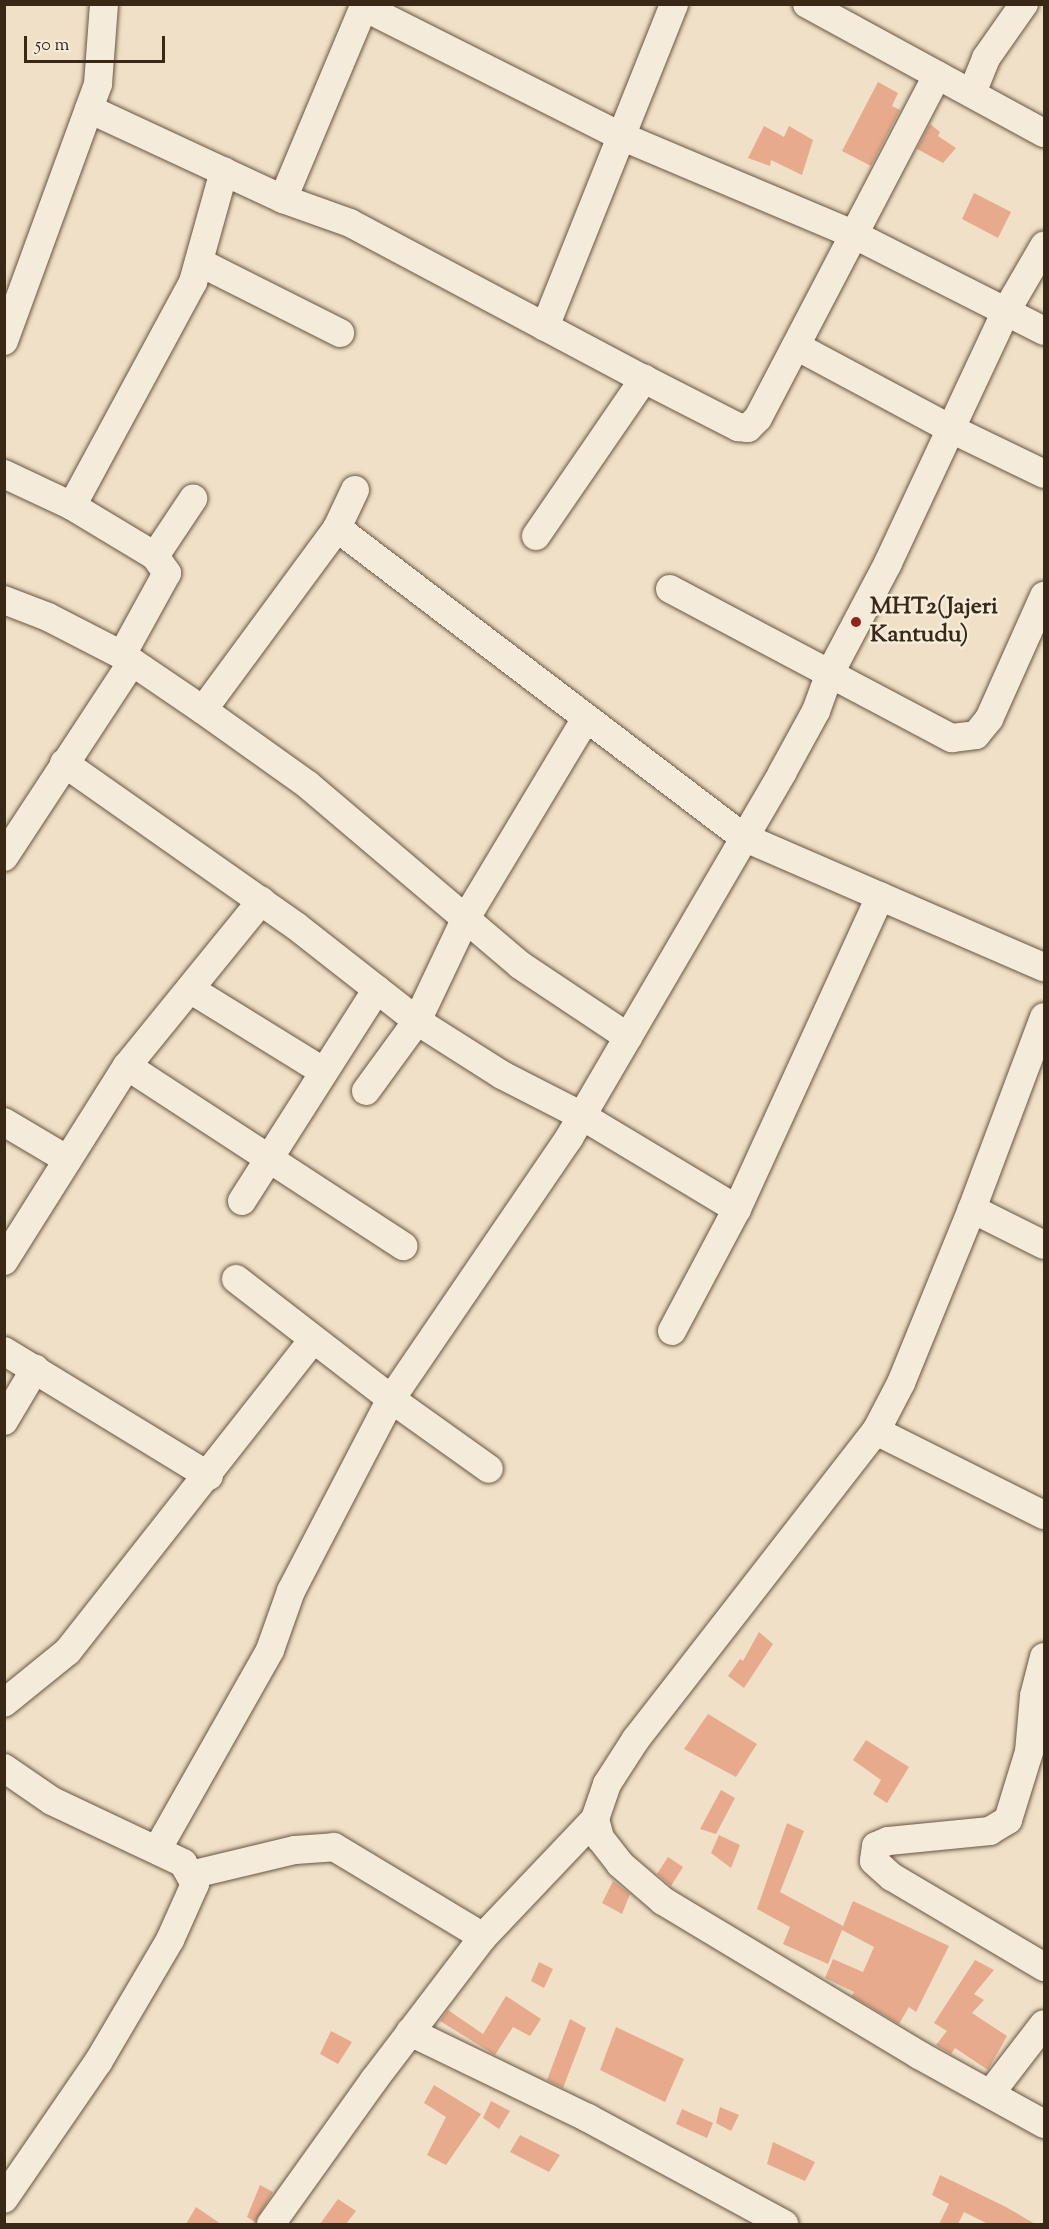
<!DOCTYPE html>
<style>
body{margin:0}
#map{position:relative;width:1049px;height:2229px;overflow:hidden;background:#f0e0c7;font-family:"Sorts Mill Goudy",serif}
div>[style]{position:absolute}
.building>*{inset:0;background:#e7aa8c}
.roads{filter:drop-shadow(0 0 2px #685642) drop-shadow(0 0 2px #685642)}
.minor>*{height:28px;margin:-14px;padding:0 14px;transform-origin:14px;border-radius:14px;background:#f5ebdb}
.dots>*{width:16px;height:16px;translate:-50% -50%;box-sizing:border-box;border:3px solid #f5ebdb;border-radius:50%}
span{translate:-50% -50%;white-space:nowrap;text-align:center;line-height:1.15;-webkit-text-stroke:5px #f5ebdb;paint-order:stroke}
.poi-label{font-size:24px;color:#3a2816;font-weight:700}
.left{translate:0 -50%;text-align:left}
.frame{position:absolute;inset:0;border:6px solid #3a2816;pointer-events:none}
.scale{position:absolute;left:24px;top:36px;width:141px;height:27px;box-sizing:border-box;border:3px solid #3a2816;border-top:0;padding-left:8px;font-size:18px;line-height:21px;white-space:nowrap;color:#3a2816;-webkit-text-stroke:4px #f5ebdb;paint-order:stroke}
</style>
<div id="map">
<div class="building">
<div style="clip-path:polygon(878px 82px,898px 93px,892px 106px,900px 110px,871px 166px,842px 151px)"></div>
<div style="clip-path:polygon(930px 124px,940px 132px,938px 136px,956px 148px,943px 163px,917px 149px)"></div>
<div style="clip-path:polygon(764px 126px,784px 137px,789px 126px,813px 140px,802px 175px,771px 160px,770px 166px,748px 158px)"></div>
<div style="clip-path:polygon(974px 193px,1011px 212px,998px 238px,962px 219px)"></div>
<div style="clip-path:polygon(759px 1632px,773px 1644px,744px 1688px,728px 1676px,740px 1659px,743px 1661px)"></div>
<div style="clip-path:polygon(708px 1714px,757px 1744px,736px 1777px,684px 1749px)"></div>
<div style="clip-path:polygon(866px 1740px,909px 1767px,887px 1803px,873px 1794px,881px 1780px,853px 1760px)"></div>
<div style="clip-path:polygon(721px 1790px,735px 1798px,716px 1834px,700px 1829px)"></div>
<div style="clip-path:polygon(787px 1823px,804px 1831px,780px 1892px,843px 1926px,853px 1901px,949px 1946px,916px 2012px,909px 2007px,899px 2024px,852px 1996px,854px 1992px,825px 1978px,833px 1959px,863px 1972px,874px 1947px,842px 1930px,828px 1964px,783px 1944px,790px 1927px,757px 1909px)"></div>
<div style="clip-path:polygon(719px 1835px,740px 1845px,731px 1868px,711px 1853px)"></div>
<div style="clip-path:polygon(668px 1857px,683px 1867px,671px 1886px,657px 1874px)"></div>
<div style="clip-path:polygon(613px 1881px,630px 1894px,622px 1914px,602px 1903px)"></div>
<div style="clip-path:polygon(975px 1960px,994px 1970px,974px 1994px,984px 2000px,972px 2013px,1007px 2036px,988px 2070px,955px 2048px,951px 2054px,936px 2045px,947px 2031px,934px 2023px)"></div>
<div style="clip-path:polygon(539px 1962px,553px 1969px,544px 1988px,531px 1981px)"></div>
<div style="clip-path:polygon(506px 1996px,541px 2019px,530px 2036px,513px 2027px,495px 2055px,440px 2021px,448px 2010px,483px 2034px)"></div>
<div style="clip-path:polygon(570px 2019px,586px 2028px,563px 2088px,547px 2080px)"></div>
<div style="clip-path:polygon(616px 2027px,684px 2059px,665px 2102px,600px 2070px)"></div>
<div style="clip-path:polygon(331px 2031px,352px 2042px,338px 2064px,320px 2054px)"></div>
<div style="clip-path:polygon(434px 2085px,481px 2114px,446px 2165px,427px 2155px,446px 2117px,424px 2103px)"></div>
<div style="clip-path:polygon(491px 2101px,510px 2111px,499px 2129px,483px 2118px)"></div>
<div style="clip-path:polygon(720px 2107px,739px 2115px,731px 2131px,716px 2123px)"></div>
<div style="clip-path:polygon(682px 2109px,713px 2123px,707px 2138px,676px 2124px)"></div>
<div style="clip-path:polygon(520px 2135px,560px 2155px,549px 2172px,510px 2152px)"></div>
<div style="clip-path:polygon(773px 2142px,815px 2162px,805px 2181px,767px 2164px)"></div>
<div style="clip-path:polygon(940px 2175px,1006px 2207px,1035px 2224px,988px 2224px,964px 2212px,958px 2224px,939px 2224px,949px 2204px,932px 2195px)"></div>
<div style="clip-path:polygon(260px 2185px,273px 2192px,255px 2222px,247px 2217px)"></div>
<div style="clip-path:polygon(338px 2199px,356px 2211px,346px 2224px,320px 2224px)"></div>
<div style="clip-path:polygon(196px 2207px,221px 2224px,186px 2224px)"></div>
</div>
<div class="roads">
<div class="minor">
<div style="left:807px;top:4px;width:270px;rotate:28.6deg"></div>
<div style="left:364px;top:7px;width:288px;rotate:26.7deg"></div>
<div style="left:621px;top:136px;width:254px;rotate:22.9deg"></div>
<div style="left:855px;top:235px;width:212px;rotate:26.9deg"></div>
<div style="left:972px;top:93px;width:38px;rotate:-68deg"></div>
<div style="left:986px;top:58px;width:66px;rotate:-54.9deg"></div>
<div style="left:89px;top:109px;width:214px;rotate:24.9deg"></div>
<div style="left:283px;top:199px;width:71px;rotate:19.7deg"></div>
<div style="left:350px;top:223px;width:333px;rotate:28deg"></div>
<div style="left:644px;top:379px;width:106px;rotate:27.1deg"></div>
<div style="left:738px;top:427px;width:10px;rotate:6deg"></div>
<div style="left:748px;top:428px;width:14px;rotate:-45deg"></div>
<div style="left:758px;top:418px;width:387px;rotate:-62.4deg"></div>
<div style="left:283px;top:199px;width:212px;rotate:-67.2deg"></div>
<div style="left:199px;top:262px;width:158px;rotate:26.7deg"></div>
<div style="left:545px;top:327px;width:348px;rotate:-68.2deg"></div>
<div style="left:4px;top:341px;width:274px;rotate:-69.9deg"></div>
<div style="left:98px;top:84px;width:80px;rotate:-85.7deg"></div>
<div style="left:796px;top:346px;width:176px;rotate:28.2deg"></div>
<div style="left:951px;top:429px;width:103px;rotate:25.8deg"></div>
<div style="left:4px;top:474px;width:75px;rotate:25.2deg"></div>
<div style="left:72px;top:506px;width:97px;rotate:31.1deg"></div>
<div style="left:155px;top:556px;width:21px;rotate:55deg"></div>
<div style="left:167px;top:573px;width:94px;rotate:118.8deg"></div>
<div style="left:72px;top:506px;width:255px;rotate:-61.6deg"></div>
<div style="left:193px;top:282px;width:115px;rotate:-74.4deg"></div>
<div style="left:337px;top:528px;width:510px;rotate:37.27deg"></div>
<div style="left:743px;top:837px;width:328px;rotate:23.4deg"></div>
<div style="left:536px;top:536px;width:191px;rotate:-55.5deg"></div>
<div style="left:155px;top:556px;width:69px;rotate:-56.3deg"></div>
<div style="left:670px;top:589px;width:319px;rotate:27.9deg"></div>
<div style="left:952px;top:738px;width:24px;rotate:-7deg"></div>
<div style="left:976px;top:735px;width:21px;rotate:-51deg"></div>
<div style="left:989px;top:719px;width:135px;rotate:-65.9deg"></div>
<div style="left:4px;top:600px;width:47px;rotate:21.1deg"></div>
<div style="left:48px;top:617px;width:83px;rotate:27.2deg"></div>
<div style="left:122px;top:655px;width:98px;rotate:34.2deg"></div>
<div style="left:203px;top:710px;width:129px;rotate:35.5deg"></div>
<div style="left:308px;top:785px;width:278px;rotate:40.3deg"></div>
<div style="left:520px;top:965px;width:130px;rotate:33.7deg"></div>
<div style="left:203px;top:710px;width:226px;rotate:-53.6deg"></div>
<div style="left:337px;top:528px;width:42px;rotate:-64.7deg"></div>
<div style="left:64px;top:763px;width:284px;rotate:35.1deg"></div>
<div style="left:296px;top:926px;width:154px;rotate:38.1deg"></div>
<div style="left:417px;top:1021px;width:101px;rotate:32.4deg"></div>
<div style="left:502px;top:1075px;width:90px;rotate:27.1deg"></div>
<div style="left:582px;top:1116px;width:181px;rotate:31deg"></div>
<div style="left:4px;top:857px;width:233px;rotate:-56.7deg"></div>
<div style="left:190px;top:989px;width:156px;rotate:31.7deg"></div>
<div style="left:127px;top:1066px;width:330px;rotate:33.1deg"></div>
<div style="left:366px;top:1091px;width:87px;rotate:-53.9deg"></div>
<div style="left:417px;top:1021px;width:114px;rotate:-64.6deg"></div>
<div style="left:466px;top:918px;width:233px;rotate:-59deg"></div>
<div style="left:4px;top:1122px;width:74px;rotate:30.7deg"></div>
<div style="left:242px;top:1201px;width:251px;rotate:-57.5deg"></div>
<div style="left:972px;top:1209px;width:80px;rotate:26.6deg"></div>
<div style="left:4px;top:1261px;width:231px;rotate:-57.8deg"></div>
<div style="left:127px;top:1066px;width:213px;rotate:-50.9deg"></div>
<div style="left:236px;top:1279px;width:196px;rotate:37.7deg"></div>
<div style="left:391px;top:1399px;width:120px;rotate:35.5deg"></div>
<div style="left:672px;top:1331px;width:138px;rotate:-62deg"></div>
<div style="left:737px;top:1209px;width:344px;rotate:-65.4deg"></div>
<div style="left:4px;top:1351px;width:240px;rotate:31.4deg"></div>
<div style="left:4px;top:1421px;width:61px;rotate:-59.2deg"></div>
<div style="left:876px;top:1431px;width:188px;rotate:26.6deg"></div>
<div style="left:1044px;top:1657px;width:40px;rotate:104.4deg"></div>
<div style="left:1034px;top:1696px;width:56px;rotate:95.1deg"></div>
<div style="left:1029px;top:1752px;width:71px;rotate:107.2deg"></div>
<div style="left:1008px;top:1820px;width:21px;rotate:149deg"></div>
<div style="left:990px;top:1831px;width:102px;rotate:174.4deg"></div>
<div style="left:888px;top:1841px;width:13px;rotate:157deg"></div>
<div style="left:876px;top:1846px;width:15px;rotate:98deg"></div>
<div style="left:874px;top:1861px;width:24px;rotate:42deg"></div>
<div style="left:892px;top:1877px;width:177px;rotate:30.6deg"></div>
<div style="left:4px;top:1703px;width:82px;rotate:-39.1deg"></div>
<div style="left:68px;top:1651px;width:396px;rotate:-51.8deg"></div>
<div style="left:4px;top:1768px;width:58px;rotate:34.5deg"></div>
<div style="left:52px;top:1801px;width:145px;rotate:25.3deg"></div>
<div style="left:183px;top:1863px;width:24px;rotate:60deg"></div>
<div style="left:195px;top:1884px;width:61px;rotate:114.1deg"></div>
<div style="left:170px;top:1940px;width:142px;rotate:120.5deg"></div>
<div style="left:98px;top:2062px;width:166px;rotate:124.5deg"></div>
<div style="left:595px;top:1819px;width:20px;rotate:75deg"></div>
<div style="left:600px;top:1838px;width:33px;rotate:52deg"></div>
<div style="left:620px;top:1864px;width:57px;rotate:40.7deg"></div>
<div style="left:663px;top:1901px;width:299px;rotate:31deg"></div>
<div style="left:919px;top:2055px;width:143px;rotate:28.9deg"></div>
<div style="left:157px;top:1850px;width:230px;rotate:-60.5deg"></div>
<div style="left:270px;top:1650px;width:63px;rotate:-70.4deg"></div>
<div style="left:291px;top:1591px;width:216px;rotate:-62.5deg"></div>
<div style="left:391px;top:1399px;width:316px;rotate:-55.7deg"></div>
<div style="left:569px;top:1138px;width:423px;rotate:-59.7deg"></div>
<div style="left:782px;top:773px;width:71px;rotate:-61.3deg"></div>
<div style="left:816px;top:711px;width:38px;rotate:-70deg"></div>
<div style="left:829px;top:675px;width:127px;rotate:-62.2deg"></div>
<div style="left:888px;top:563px;width:276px;rotate:-64.9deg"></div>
<div style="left:1005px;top:313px;width:78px;rotate:-59.8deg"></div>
<div style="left:190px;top:1875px;width:108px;rotate:-13.4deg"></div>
<div style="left:295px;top:1850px;width:39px;rotate:-4deg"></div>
<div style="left:334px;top:1847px;width:174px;rotate:31.1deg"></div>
<div style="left:410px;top:2032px;width:198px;rotate:25.8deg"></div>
<div style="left:588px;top:2118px;width:223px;rotate:28.4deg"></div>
<div style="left:990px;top:2094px;width:88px;rotate:-52.4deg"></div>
<div style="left:271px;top:2224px;width:177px;rotate:-54.4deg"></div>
<div style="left:374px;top:2080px;width:180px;rotate:-52.7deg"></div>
<div style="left:483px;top:1937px;width:163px;rotate:-46.5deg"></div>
<div style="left:595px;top:1819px;width:37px;rotate:-71deg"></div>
<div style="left:607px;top:1784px;width:54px;rotate:-57.2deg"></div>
<div style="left:636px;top:1739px;width:390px;rotate:-52.1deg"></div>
<div style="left:876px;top:1431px;width:54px;rotate:-62.5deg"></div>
<div style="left:901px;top:1383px;width:188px;rotate:-67.8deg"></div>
<div style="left:972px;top:1209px;width:205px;rotate:-69.4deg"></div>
</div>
</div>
<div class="dots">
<div style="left:856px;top:622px;background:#8f2418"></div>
</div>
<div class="poi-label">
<span class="left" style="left:870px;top:622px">MHT2(Jajeri<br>Kantudu)</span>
</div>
<div class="frame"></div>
<div class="scale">50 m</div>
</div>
